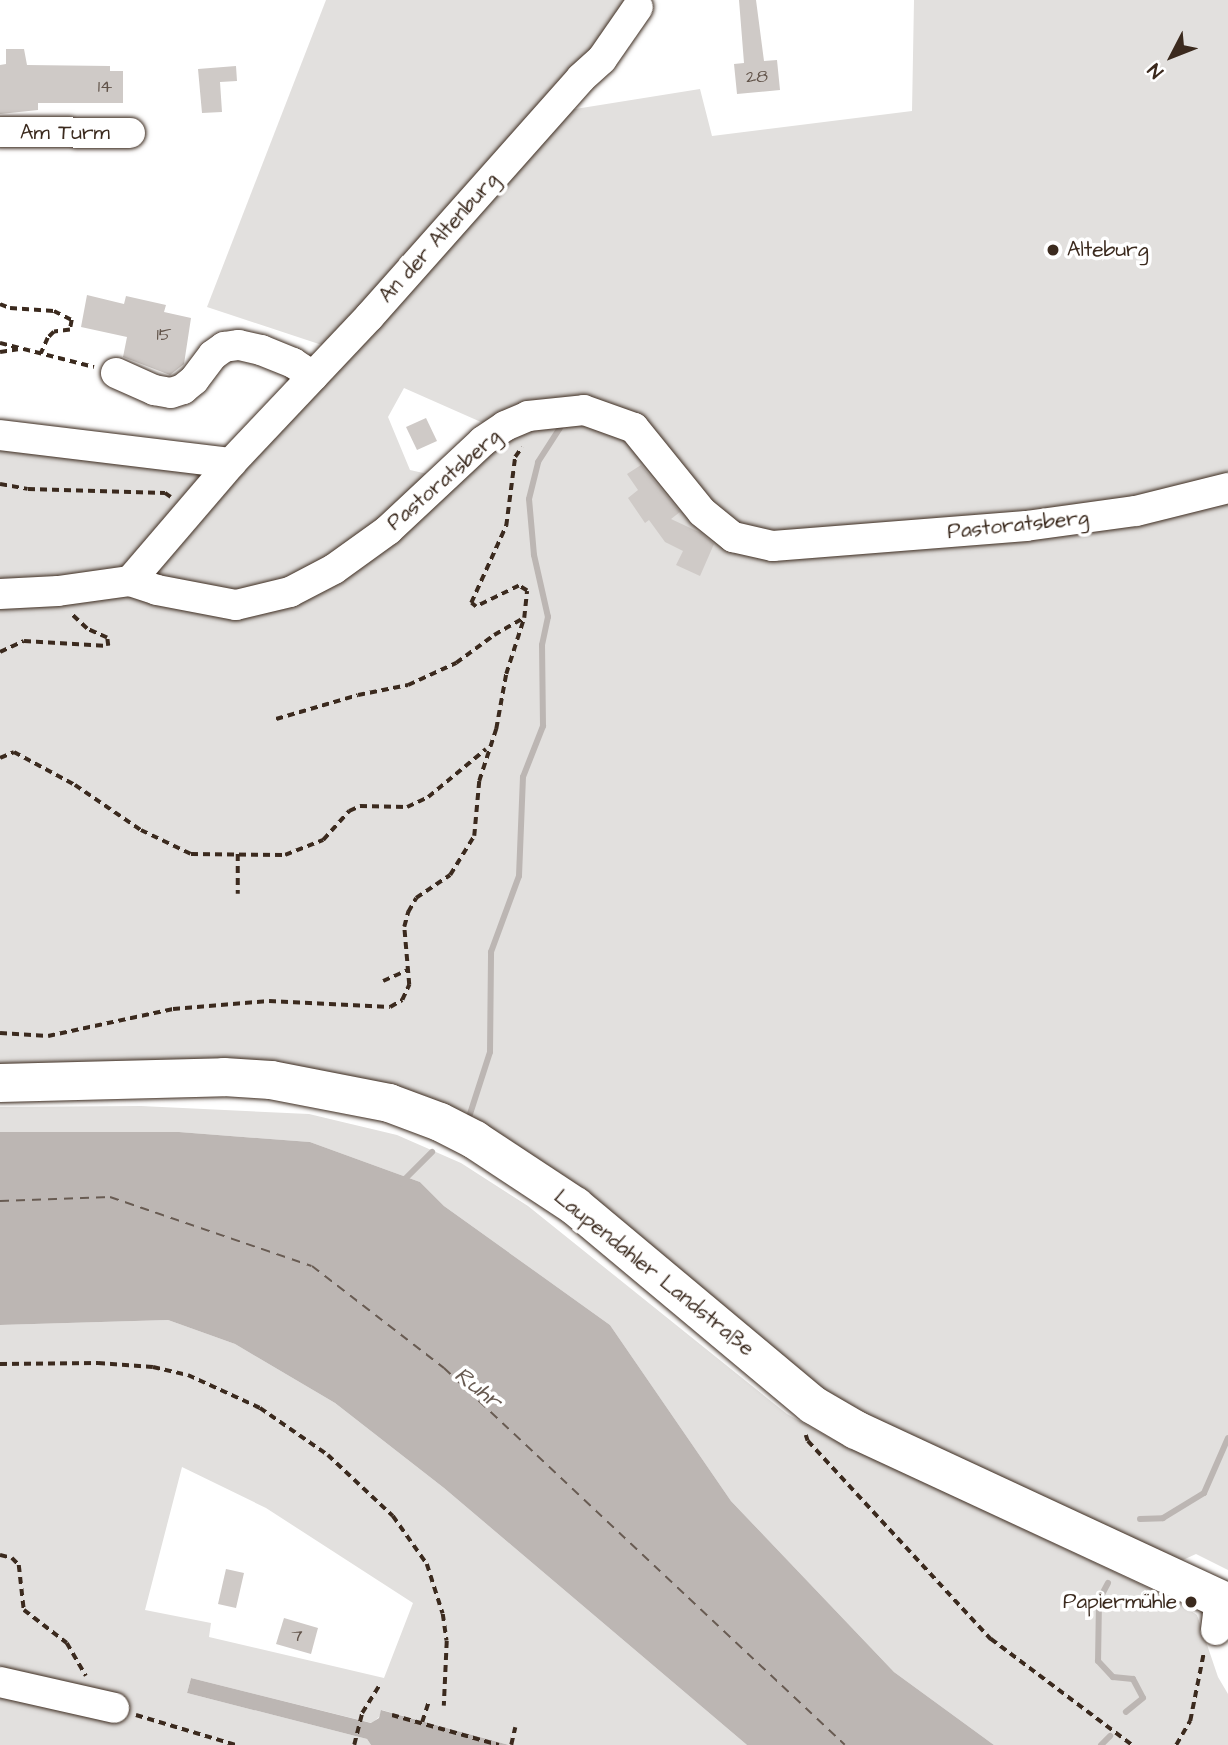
<!DOCTYPE html>
<meta charset="utf-8">
<style>
body{margin:0}
#map{position:relative;width:1228px;height:1745px;overflow:hidden;background:#fff;font-family:"Architects Daughter",sans-serif}
div>[style]{position:absolute}
.green>*{inset:0;background:#e2e0de}
.water>*{inset:0;background:#bcb6b3}
.stream>*{height:6px;margin:-3px;padding:0 3px;transform-origin:3px;border-radius:3px;background:#bcb6b3}
.ferry>*{height:2px;margin-top:-1px;transform-origin:0;background:repeating-linear-gradient(90deg,#685b52 0 9px,transparent 0 16px)}
.building>*{inset:0;background:#cfcac7}
.path>*{height:3.5px;margin-top:-1.75px;transform-origin:0;background:repeating-linear-gradient(90deg,#3b2a1e 0 7px,transparent 0 12px)}
.roads{filter:drop-shadow(0 0 2px #3b2a1e) drop-shadow(0 0 2px #3b2a1e)}
.minor>*{height:30px;margin:-15px;padding:0 15px;transform-origin:15px;border-radius:15px;background:#fff}
.major>*{height:38px;margin:-19px;padding:0 19px;transform-origin:19px;border-radius:19px;background:#fff}
.dots>*{width:19px;height:19px;translate:-50% -50%;box-sizing:border-box;border:4px solid #fff;border-radius:50%}
span{translate:-50% -50%;white-space:nowrap;text-align:center;line-height:1.15;-webkit-text-stroke:7px #fff;paint-order:stroke}
.number-label{font-size:18px;color:#605248}
.number-label span{-webkit-text-stroke-width:0}
.street-label{font-size:21px;color:#3b2a1e}
.poi-label{font-size:21px;color:#3b2a1e}
.left{translate:0 -50%;text-align:left}
.right{translate:-100% -50%;text-align:right}
.water-label{font-size:23px;color:#685b52;font-style:italic}
.north{position:absolute;left:1137px;top:21px;width:70px;height:70px;-webkit-text-stroke:5px #fff;paint-order:stroke;rotate:228deg;font-size:19px;font-weight:700;line-height:28px;text-align:center;color:#3b2a1e}
.north::after{content:'';display:block;margin:auto;width:24px;height:32px;background:#3b2a1e;clip-path:polygon(50% 0,100% 100%,50% 72%,0 100%)}
</style>
<div id="map">
<div class="green">
<div style="clip-path:polygon(326px 0,640px 0,331px 348px,207px 307px)"></div>
<div style="clip-path:polygon(evenodd,914px 0,1228px 0,1228px 1570px,1196px 1554px,1174px 1564px,864px 1423px,426px 1104px,0 1067px,0 437px,223px 460px,569px 110px,700px 89px,712px 136px,912px 111px,914px 0,404px 388px,490px 426px,450px 479px,410px 470px,388px 417px,404px 388px)"></div>
<div style="clip-path:polygon(141px 1106px,309px 1114px,397px 1135px,461px 1163px,528px 1206px,787px 1414px,830px 1438px,1176px 1601px,1197px 1615px,1218px 1677px,1228px 1694px,1228px 1745px,994px 1745px,894px 1672px,731px 1501px,610px 1325px,444px 1206px,420px 1182px,310px 1142px,179px 1132px,0 1132px,0 1107px)"></div>
<div style="clip-path:polygon(evenodd,168px 1320px,235px 1344px,335px 1403px,444px 1488px,747px 1745px,509px 1745px,382px 1710px,379px 1717px,372px 1723px,191px 1678px,187px 1693px,367px 1739px,371px 1745px,0 1745px,0 1325px,168px 1320px,182px 1467px,266px 1508px,413px 1603px,384px 1678px,209px 1637px,211px 1623px,145px 1610px,182px 1467px)"></div>
</div>
<div class="water">
<div style="clip-path:polygon(0 1132px,179px 1132px,310px 1142px,420px 1182px,444px 1206px,610px 1325px,731px 1501px,894px 1672px,994px 1745px,747px 1745px,444px 1488px,335px 1403px,235px 1344px,168px 1320px,0 1325px)"></div>
<div style="clip-path:polygon(191px 1678px,371px 1723px,379px 1718px,381px 1710px,509px 1745px,371px 1745px,367px 1739px,187px 1693px)"></div>
</div>
<div class="stream">
<div style="left:470px;top:1114px;width:65px;rotate:-72.1deg"></div>
<div style="left:490px;top:1052px;width:100px;rotate:-89.4deg"></div>
<div style="left:491px;top:952px;width:81px;rotate:-69.8deg"></div>
<div style="left:519px;top:876px;width:99px;rotate:-87.7deg"></div>
<div style="left:523px;top:777px;width:55px;rotate:-68.6deg"></div>
<div style="left:543px;top:726px;width:81px;rotate:-90.7deg"></div>
<div style="left:542px;top:645px;width:29px;rotate:-78deg"></div>
<div style="left:548px;top:617px;width:64px;rotate:-102.7deg"></div>
<div style="left:534px;top:555px;width:56px;rotate:-95.1deg"></div>
<div style="left:529px;top:499px;width:38px;rotate:-76deg"></div>
<div style="left:538px;top:462px;width:46px;rotate:-57.3deg"></div>
<div style="left:401px;top:1183px;width:44px;rotate:-45deg"></div>
<div style="left:1140px;top:1519px;width:23px;rotate:-2deg"></div>
<div style="left:1163px;top:1518px;width:48px;rotate:-31.4deg"></div>
<div style="left:1204px;top:1493px;width:60px;rotate:-66.4deg"></div>
<div style="left:1108px;top:1583px;width:19px;rotate:118deg"></div>
<div style="left:1099px;top:1600px;width:61px;rotate:90.9deg"></div>
<div style="left:1098px;top:1661px;width:22px;rotate:47deg"></div>
<div style="left:1113px;top:1677px;width:20px;rotate:6deg"></div>
<div style="left:1133px;top:1679px;width:21px;rotate:62deg"></div>
<div style="left:1143px;top:1698px;width:22px;rotate:141deg"></div>
<div style="left:1101px;top:1745px;width:13px;rotate:-45deg"></div>
</div>
<div class="ferry">
<div style="left:0;top:1201px;width:110px;rotate:-2.1deg"></div>
<div style="left:110px;top:1197px;width:213px;rotate:18.9deg"></div>
<div style="left:312px;top:1266px;width:167px;rotate:37.7deg"></div>
<div style="left:444px;top:1368px;width:550px;rotate:43.23deg"></div>
</div>
<div class="building">
<div style="clip-path:polygon(739px 0,756px 0,764px 61px,777px 60px,780px 90px,737px 94px,734px 64px,744px 63px)"></div>
<div style="clip-path:polygon(6px 49px,24px 49px,27px 65px,110px 66px,110px 71px,123px 71px,123px 103px,38px 103px,38px 110px,0 114px,0 65px,6px 64px)"></div>
<div style="clip-path:polygon(236px 66px,237px 81px,220px 82px,222px 112px,202px 113px,198px 69px)"></div>
<div style="clip-path:polygon(87px 295px,124px 304px,126px 296px,166px 305px,164px 312px,191px 318px,184px 364px,170px 375px,123px 357px,127px 337px,81px 327px)"></div>
<div style="clip-path:polygon(426px 418px,437px 441px,417px 450px,406px 427px)"></div>
<div style="clip-path:polygon(641px 465px,680px 512px,671px 519px,701px 533px,714px 544px,700px 576px,676px 565px,683px 551px,665px 542px,649px 520px,645px 523px,628px 498px,638px 490px,627px 474px)"></div>
<div style="clip-path:polygon(226px 1569px,244px 1573px,236px 1608px,218px 1604px)"></div>
<div style="clip-path:polygon(284px 1618px,318px 1628px,311px 1654px,276px 1644px)"></div>
</div>
<div class="path">
<div style="left:0;top:304px;width:11px;rotate:22deg"></div>
<div style="left:10px;top:308px;width:44px;rotate:3.9deg"></div>
<div style="left:54px;top:311px;width:20px;rotate:27deg"></div>
<div style="left:72px;top:320px;width:10px;rotate:101deg"></div>
<div style="left:70px;top:330px;width:16px;rotate:173deg"></div>
<div style="left:54px;top:332px;width:8px;rotate:135deg"></div>
<div style="left:48px;top:338px;width:17px;rotate:114deg"></div>
<div style="left:0;top:343px;width:97px;rotate:14.3deg"></div>
<div style="left:0;top:352px;width:18px;rotate:-9deg"></div>
<div style="left:0;top:484px;width:28px;rotate:10deg"></div>
<div style="left:28px;top:489px;width:137px;rotate:1.7deg"></div>
<div style="left:165px;top:493px;width:7px;rotate:34deg"></div>
<div style="left:0;top:652px;width:26px;rotate:-25deg"></div>
<div style="left:24px;top:641px;width:84px;rotate:3.4deg"></div>
<div style="left:108px;top:646px;width:8px;rotate:-97deg"></div>
<div style="left:107px;top:638px;width:22px;rotate:-156deg"></div>
<div style="left:87px;top:629px;width:22px;rotate:-137deg"></div>
<div style="left:276px;top:719px;width:85px;rotate:-16.3deg"></div>
<div style="left:358px;top:695px;width:51px;rotate:-11.3deg"></div>
<div style="left:408px;top:685px;width:53px;rotate:-24.6deg"></div>
<div style="left:456px;top:663px;width:47px;rotate:-36.4deg"></div>
<div style="left:494px;top:635px;width:34px;rotate:-30deg"></div>
<div style="left:0;top:758px;width:15px;rotate:-23deg"></div>
<div style="left:14px;top:752px;width:69px;rotate:28.4deg"></div>
<div style="left:75px;top:785px;width:80px;rotate:34.3deg"></div>
<div style="left:141px;top:830px;width:55px;rotate:25.6deg"></div>
<div style="left:191px;top:854px;width:94px;rotate:0.6deg"></div>
<div style="left:285px;top:855px;width:41px;rotate:-21.5deg"></div>
<div style="left:323px;top:840px;width:39px;rotate:-48deg"></div>
<div style="left:349px;top:811px;width:12px;rotate:-24deg"></div>
<div style="left:360px;top:806px;width:47px;rotate:1.2deg"></div>
<div style="left:407px;top:807px;width:23px;rotate:-25deg"></div>
<div style="left:428px;top:797px;width:75px;rotate:-39.6deg"></div>
<div style="left:238px;top:854px;width:40px;rotate:90deg"></div>
<div style="left:383px;top:981px;width:27px;rotate:-24deg"></div>
<div style="left:0;top:1033px;width:48px;rotate:3.6deg"></div>
<div style="left:48px;top:1036px;width:128px;rotate:-12.2deg"></div>
<div style="left:173px;top:1009px;width:96px;rotate:-4.8deg"></div>
<div style="left:269px;top:1001px;width:121px;rotate:2.8deg"></div>
<div style="left:390px;top:1007px;width:14px;rotate:-30deg"></div>
<div style="left:402px;top:1000px;width:17px;rotate:-65deg"></div>
<div style="left:409px;top:985px;width:58px;rotate:-94.9deg"></div>
<div style="left:404px;top:927px;width:16px;rotate:-75deg"></div>
<div style="left:408px;top:912px;width:16px;rotate:-60deg"></div>
<div style="left:416px;top:898px;width:41px;rotate:-34.1deg"></div>
<div style="left:450px;top:875px;width:46px;rotate:-58.4deg"></div>
<div style="left:474px;top:836px;width:55px;rotate:-84.8deg"></div>
<div style="left:479px;top:781px;width:55px;rotate:-71.9deg"></div>
<div style="left:496px;top:729px;width:56px;rotate:-79.7deg"></div>
<div style="left:506px;top:674px;width:59px;rotate:-72.2deg"></div>
<div style="left:524px;top:618px;width:27px;rotate:-84deg"></div>
<div style="left:527px;top:591px;width:9px;rotate:-148deg"></div>
<div style="left:519px;top:586px;width:48px;rotate:154deg"></div>
<div style="left:476px;top:607px;width:6px;rotate:-141deg"></div>
<div style="left:471px;top:603px;width:85px;rotate:-65.6deg"></div>
<div style="left:506px;top:526px;width:70px;rotate:-82.6deg"></div>
<div style="left:515px;top:457px;width:12px;rotate:-55deg"></div>
<div style="left:0;top:1364px;width:98px;rotate:-0.6deg"></div>
<div style="left:98px;top:1363px;width:55px;rotate:4.2deg"></div>
<div style="left:153px;top:1367px;width:36px;rotate:13deg"></div>
<div style="left:188px;top:1375px;width:79px;rotate:24.6deg"></div>
<div style="left:260px;top:1408px;width:83px;rotate:34.7deg"></div>
<div style="left:328px;top:1455px;width:89px;rotate:43.2deg"></div>
<div style="left:393px;top:1516px;width:59px;rotate:54.7deg"></div>
<div style="left:427px;top:1564px;width:52px;rotate:72.3deg"></div>
<div style="left:443px;top:1614px;width:27px;rotate:82deg"></div>
<div style="left:447px;top:1641px;width:65px;rotate:92.6deg"></div>
<div style="left:806px;top:1435px;width:6px;rotate:72deg"></div>
<div style="left:808px;top:1441px;width:270px;rotate:47.3deg"></div>
<div style="left:991px;top:1639px;width:176px;rotate:36.9deg"></div>
<div style="left:0;top:1555px;width:12px;rotate:14deg"></div>
<div style="left:12px;top:1558px;width:10px;rotate:45deg"></div>
<div style="left:19px;top:1565px;width:45px;rotate:83.7deg"></div>
<div style="left:24px;top:1610px;width:54px;rotate:37.5deg"></div>
<div style="left:67px;top:1643px;width:38px;rotate:60deg"></div>
<div style="left:136px;top:1715px;width:104px;rotate:16.7deg"></div>
<div style="left:392px;top:1715px;width:111px;rotate:15.7deg"></div>
<div style="left:422px;top:1722px;width:22px;rotate:-72deg"></div>
<div style="left:354px;top:1745px;width:33px;rotate:-76deg"></div>
<div style="left:362px;top:1713px;width:32px;rotate:-58deg"></div>
<div style="left:511px;top:1745px;width:18px;rotate:-77deg"></div>
<div style="left:1176px;top:1745px;width:28px;rotate:-60deg"></div>
<div style="left:1190px;top:1721px;width:71px;rotate:-78.7deg"></div>
</div>
<div class="roads">
<div class="minor">
<div style="left:0;top:132px;width:130px;rotate:0.4deg"></div>
<div style="left:116px;top:373px;width:42px;rotate:24.1deg"></div>
<div style="left:154px;top:390px;width:17px;rotate:10deg"></div>
<div style="left:171px;top:393px;width:13px;rotate:-18deg"></div>
<div style="left:183px;top:389px;width:14px;rotate:-39deg"></div>
<div style="left:194px;top:380px;width:31px;rotate:-53deg"></div>
<div style="left:213px;top:355px;width:14px;rotate:-36deg"></div>
<div style="left:224px;top:347px;width:15px;rotate:-8deg"></div>
<div style="left:239px;top:345px;width:23px;rotate:13deg"></div>
<div style="left:261px;top:350px;width:35px;rotate:22deg"></div>
<div style="left:293px;top:363px;width:24px;rotate:33deg"></div>
<div style="left:0;top:435px;width:233px;rotate:6.9deg"></div>
<div style="left:130px;top:581px;width:155px;rotate:-49.4deg"></div>
<div style="left:231px;top:463px;width:201px;rotate:-46.6deg"></div>
<div style="left:369px;top:317px;width:319px;rotate:-48.4deg"></div>
<div style="left:581px;top:78px;width:28px;rotate:-42deg"></div>
<div style="left:602px;top:59px;width:63px;rotate:-55.3deg"></div>
<div style="left:0;top:594px;width:58px;rotate:-3deg"></div>
<div style="left:58px;top:591px;width:73px;rotate:-7.9deg"></div>
<div style="left:130px;top:581px;width:28px;rotate:18deg"></div>
<div style="left:157px;top:590px;width:80px;rotate:10.8deg"></div>
<div style="left:236px;top:605px;width:56px;rotate:-13.5deg"></div>
<div style="left:290px;top:592px;width:50px;rotate:-27.6deg"></div>
<div style="left:334px;top:569px;width:67px;rotate:-35.8deg"></div>
<div style="left:388px;top:530px;width:130px;rotate:-43.1deg"></div>
<div style="left:483px;top:441px;width:27px;rotate:-34deg"></div>
<div style="left:505px;top:426px;width:25px;rotate:-23deg"></div>
<div style="left:528px;top:416px;width:56px;rotate:-6.1deg"></div>
<div style="left:584px;top:410px;width:53px;rotate:19.8deg"></div>
<div style="left:634px;top:428px;width:108px;rotate:51deg"></div>
<div style="left:702px;top:512px;width:40px;rotate:39deg"></div>
<div style="left:733px;top:537px;width:41px;rotate:12.7deg"></div>
<div style="left:773px;top:546px;width:254px;rotate:-4.5deg"></div>
<div style="left:1026px;top:526px;width:111px;rotate:-7.8deg"></div>
<div style="left:1136px;top:511px;width:95px;rotate:-14deg"></div>
<div style="left:1216px;top:1630px;width:31px;rotate:-83deg"></div>
<div style="left:0;top:1682px;width:117px;rotate:12.8deg"></div>
</div>
<div class="major">
<div style="left:0;top:1083px;width:224px;rotate:-1.5deg"></div>
<div style="left:224px;top:1077px;width:47px;rotate:3.7deg"></div>
<div style="left:271px;top:1080px;width:120px;rotate:11deg"></div>
<div style="left:389px;top:1103px;width:54px;rotate:20.4deg"></div>
<div style="left:440px;top:1122px;width:39px;rotate:27deg"></div>
<div style="left:475px;top:1140px;width:120px;rotate:33.4deg"></div>
<div style="left:575px;top:1206px;width:310px;rotate:39.9deg"></div>
<div style="left:813px;top:1405px;width:50px;rotate:30.2deg"></div>
<div style="left:856px;top:1430px;width:410px;rotate:24.9deg"></div>
</div>
</div>
<div class="dots">
<div style="left:1053px;top:250px;background:#3b2a1e"></div>
<div style="left:1191px;top:1602px;background:#3b2a1e"></div>
</div>
<div class="number-label">
<span style="left:757px;top:77px">28</span>
<span style="left:105px;top:87px">14</span>
<span style="left:164px;top:335px">15</span>
<span style="left:297px;top:1636px">7</span>
</div>
<div class="street-label">
<span style="left:65px;top:133px">Am Turm</span>
<span style="left:439px;top:238px;rotate:-48deg">An der Altenburg</span>
<span style="left:444px;top:480px;rotate:-41deg">Pastoratsberg</span>
<span style="left:1018px;top:525px;rotate:-6deg">Pastoratsberg</span>
<span style="left:654px;top:1273px;rotate:39deg">Laupendahler Landstraße</span>
</div>
<div class="poi-label">
<span class="left" style="left:1067px;top:250px">Alteburg</span>
<span class="right" style="left:1177px;top:1602px">Papiermühle</span>
</div>
<div class="water-label">
<span style="left:478px;top:1388px;rotate:38deg">Ruhr</span>
</div>
<div class="north">N</div>
</div>
